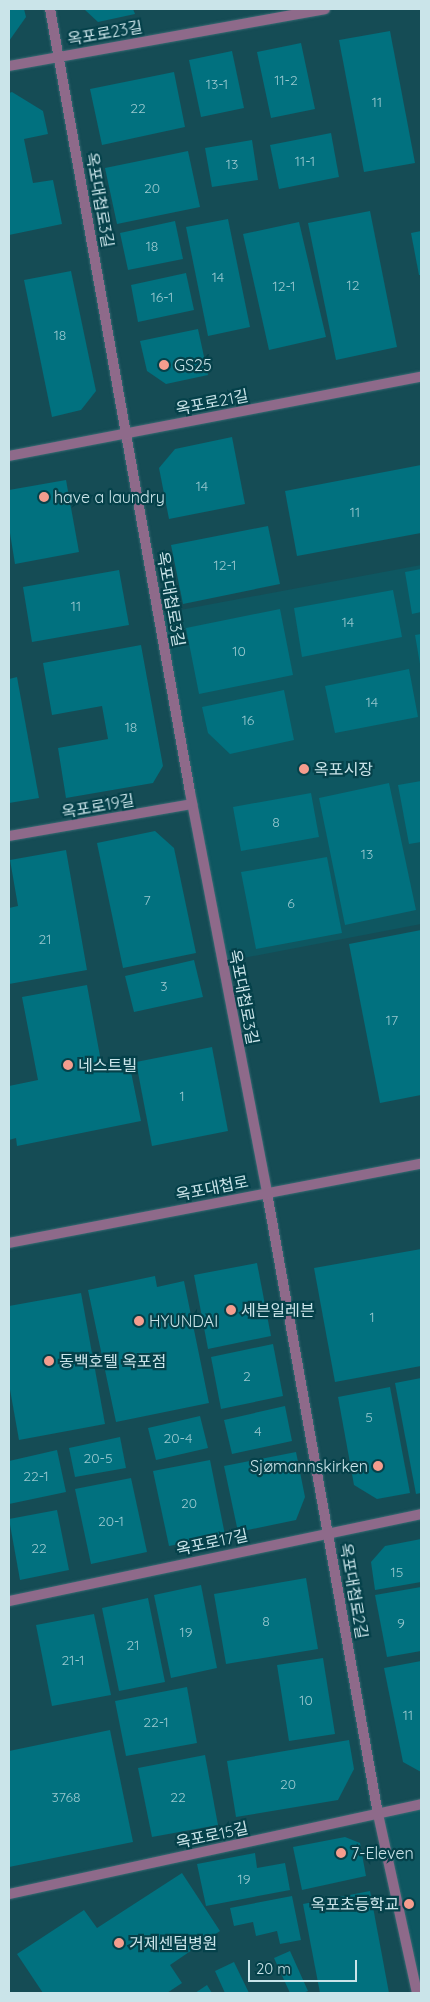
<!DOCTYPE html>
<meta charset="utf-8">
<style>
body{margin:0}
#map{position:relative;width:430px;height:2002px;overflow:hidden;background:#154c55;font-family:Quicksand,"Noto Sans KR",sans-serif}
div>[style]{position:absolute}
.built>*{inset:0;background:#0e5761}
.building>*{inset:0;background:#01717f}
.roads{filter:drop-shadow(0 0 1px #396a73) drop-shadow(0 0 1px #396a73)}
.minor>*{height:10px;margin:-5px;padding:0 5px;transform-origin:5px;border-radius:5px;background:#8e6a8a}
.tertiary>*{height:10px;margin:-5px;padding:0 5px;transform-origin:5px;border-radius:5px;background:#8e6a8a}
.dots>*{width:14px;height:14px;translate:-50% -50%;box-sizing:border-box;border:2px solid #05414a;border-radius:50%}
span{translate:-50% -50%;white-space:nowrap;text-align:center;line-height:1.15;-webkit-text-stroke:4.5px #05414a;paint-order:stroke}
.number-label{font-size:14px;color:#98c7ce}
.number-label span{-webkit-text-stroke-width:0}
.street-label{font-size:16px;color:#cae4e9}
.poi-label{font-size:16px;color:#cae4e9}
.left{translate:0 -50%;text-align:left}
.right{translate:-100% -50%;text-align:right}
.frame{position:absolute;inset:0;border:10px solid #cae4e9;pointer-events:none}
.scale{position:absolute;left:248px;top:1960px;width:109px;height:22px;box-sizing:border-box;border:2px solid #cae4e9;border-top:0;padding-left:6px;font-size:15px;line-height:18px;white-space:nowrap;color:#cae4e9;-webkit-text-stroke:4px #05414a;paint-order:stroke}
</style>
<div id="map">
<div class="built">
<div style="clip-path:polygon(421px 565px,421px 924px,222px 962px,159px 614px)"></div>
<div style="clip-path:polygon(421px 1804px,421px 1993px,378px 1814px)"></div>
</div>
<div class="building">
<div style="clip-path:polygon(9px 9px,24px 9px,26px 17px,9px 41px)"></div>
<div style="clip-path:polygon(84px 9px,133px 9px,135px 14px,98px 22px)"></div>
<div style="clip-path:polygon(390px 31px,415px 163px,364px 172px,339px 40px)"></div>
<div style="clip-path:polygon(301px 43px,315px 109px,271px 118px,257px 52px)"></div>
<div style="clip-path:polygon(232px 51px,244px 108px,201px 117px,189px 60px)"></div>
<div style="clip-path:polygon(174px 72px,185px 127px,102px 145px,90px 89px)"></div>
<div style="clip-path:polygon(12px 92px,43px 111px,48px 134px,24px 139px,33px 183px,53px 180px,62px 224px,9px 235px,9px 93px)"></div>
<div style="clip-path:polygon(331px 133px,339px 177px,279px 189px,270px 145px)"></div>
<div style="clip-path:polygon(252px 140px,258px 180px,212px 187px,205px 148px)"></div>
<div style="clip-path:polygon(188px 151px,200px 207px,117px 224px,105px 168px)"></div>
<div style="clip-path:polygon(370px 211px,397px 347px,336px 360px,308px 223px)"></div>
<div style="clip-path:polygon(228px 219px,250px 327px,208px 336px,186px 227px)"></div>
<div style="clip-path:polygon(175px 221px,183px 259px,128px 270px,120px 233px)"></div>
<div style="clip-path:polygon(299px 222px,326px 337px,269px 350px,243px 234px)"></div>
<div style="clip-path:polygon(421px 231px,421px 275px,419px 275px,411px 233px)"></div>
<div style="clip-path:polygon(71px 271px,96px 391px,81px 410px,52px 417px,24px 280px)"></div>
<div style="clip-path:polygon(186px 273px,194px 310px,138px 322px,131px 285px)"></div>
<div style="clip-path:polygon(198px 329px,208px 375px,166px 384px,147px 371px,140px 341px)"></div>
<div style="clip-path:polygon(232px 437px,245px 504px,169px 519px,159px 468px,175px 449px)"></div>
<div style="clip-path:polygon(421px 465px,421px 533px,297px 556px,285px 491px)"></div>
<div style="clip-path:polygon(66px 480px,79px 552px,15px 564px,9px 527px,9px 490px)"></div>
<div style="clip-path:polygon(268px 526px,280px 584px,183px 604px,171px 545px)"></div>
<div style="clip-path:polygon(421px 569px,421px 612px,412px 614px,405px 572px)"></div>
<div style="clip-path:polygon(119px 570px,129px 625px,32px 642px,23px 587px)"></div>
<div style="clip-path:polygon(393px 590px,402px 637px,302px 657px,294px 608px)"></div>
<div style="clip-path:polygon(280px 609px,293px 675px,199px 694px,186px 628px)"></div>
<div style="clip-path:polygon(421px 634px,421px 664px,420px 664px,415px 635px)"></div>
<div style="clip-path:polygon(141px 645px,163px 766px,153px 783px,66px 798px,58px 748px,108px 739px,102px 706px,52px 715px,43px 663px)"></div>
<div style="clip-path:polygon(409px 669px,418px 717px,335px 733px,325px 686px)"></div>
<div style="clip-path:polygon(17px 677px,39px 798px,9px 803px,9px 679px)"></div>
<div style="clip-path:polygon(284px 690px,294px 740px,230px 754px,208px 733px,202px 707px)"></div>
<div style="clip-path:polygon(421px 781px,421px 842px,409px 844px,398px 785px)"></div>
<div style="clip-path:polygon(389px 783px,416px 910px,345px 925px,319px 798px)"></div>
<div style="clip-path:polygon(311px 793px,319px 837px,241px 851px,233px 807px)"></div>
<div style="clip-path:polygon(155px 831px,174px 848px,196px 953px,123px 968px,97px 843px)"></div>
<div style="clip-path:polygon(66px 850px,87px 970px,9px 984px,9px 908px,18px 906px,10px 860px)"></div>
<div style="clip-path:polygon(327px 857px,342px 933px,256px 949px,241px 872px)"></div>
<div style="clip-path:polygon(421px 930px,421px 1095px,380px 1103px,349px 944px)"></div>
<div style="clip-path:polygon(194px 960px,203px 997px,134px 1012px,125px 976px)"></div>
<div style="clip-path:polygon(87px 985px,102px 1067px,129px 1062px,141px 1121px,17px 1146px,16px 1138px,9px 1140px,9px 1086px,38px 1080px,22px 997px)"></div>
<div style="clip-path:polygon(212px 1047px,228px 1131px,152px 1146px,136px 1062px)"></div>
<div style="clip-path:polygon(421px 1249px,421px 1366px,335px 1382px,314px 1268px)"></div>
<div style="clip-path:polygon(257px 1263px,271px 1336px,208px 1349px,194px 1275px)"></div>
<div style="clip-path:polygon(155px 1276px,157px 1287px,184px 1281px,209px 1403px,116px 1422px,88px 1290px)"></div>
<div style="clip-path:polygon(81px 1293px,105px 1424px,19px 1440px,9px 1384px,9px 1306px)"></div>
<div style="clip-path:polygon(273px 1344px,283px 1396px,221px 1409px,211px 1357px)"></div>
<div style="clip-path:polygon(421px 1378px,421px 1493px,416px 1494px,395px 1383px)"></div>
<div style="clip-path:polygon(390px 1387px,410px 1493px,377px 1499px,354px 1485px,338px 1397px)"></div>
<div style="clip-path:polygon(285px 1406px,292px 1441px,232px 1454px,224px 1420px)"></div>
<div style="clip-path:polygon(200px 1416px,208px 1448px,156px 1460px,148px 1428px)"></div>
<div style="clip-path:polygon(120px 1437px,126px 1468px,75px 1477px,69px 1448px)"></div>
<div style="clip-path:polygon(57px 1450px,66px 1492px,9px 1504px,9px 1461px)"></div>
<div style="clip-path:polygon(296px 1452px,305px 1497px,296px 1520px,238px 1532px,224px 1466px)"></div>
<div style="clip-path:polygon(210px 1460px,225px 1535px,169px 1546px,153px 1471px)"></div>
<div style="clip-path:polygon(131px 1478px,147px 1552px,91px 1564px,75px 1489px)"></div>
<div style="clip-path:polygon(57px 1510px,69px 1570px,20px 1580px,9px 1519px)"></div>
<div style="clip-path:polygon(421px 1539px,421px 1582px,375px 1590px,371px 1562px,385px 1546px)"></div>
<div style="clip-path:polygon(306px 1578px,318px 1649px,226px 1664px,214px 1594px)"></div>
<div style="clip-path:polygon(201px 1585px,217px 1668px,171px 1678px,154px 1595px)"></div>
<div style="clip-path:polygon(421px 1587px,421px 1651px,387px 1657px,375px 1595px)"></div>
<div style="clip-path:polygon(148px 1598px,165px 1682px,119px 1691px,102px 1608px)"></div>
<div style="clip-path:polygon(94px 1614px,111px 1695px,52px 1706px,36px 1625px)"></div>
<div style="clip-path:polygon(323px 1658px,335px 1734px,289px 1741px,277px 1665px)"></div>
<div style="clip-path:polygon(421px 1661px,421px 1772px,403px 1762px,384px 1668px)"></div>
<div style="clip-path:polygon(187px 1687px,197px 1743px,126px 1756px,115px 1701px)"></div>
<div style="clip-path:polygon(110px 1730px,133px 1842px,9px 1867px,9px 1751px)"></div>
<div style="clip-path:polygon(349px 1740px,354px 1769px,338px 1800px,236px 1817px,227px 1761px)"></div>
<div style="clip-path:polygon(205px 1755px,218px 1825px,152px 1837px,138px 1768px)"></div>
<div style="clip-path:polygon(345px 1837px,360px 1843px,366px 1876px,302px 1890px,293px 1847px)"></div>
<div style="clip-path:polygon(255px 1853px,257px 1868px,285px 1863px,290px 1890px,206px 1906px,197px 1864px)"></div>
<div style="clip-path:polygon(182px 1873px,220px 1931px,170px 1965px,182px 1983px,167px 1993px,43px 1993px,17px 1954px,84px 1910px,97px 1928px)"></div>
<div style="clip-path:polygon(370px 1891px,389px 1993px,320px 1993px,303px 1904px)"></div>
<div style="clip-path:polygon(292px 1896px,301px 1940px,280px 1944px,277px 1931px,256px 1936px,253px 1922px,234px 1926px,230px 1908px)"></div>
<div style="clip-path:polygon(290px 1951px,308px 1991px,303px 1993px,290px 1993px,274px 1958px)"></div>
<div style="clip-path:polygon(234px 1962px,249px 1993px,225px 1993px,215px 1971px)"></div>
<div style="clip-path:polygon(207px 1985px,212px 1993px,195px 1993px)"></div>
</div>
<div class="roads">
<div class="minor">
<div style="left:50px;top:9px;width:795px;rotate:79.86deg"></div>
<div style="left:190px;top:792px;width:408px;rotate:79.1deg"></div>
<div style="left:267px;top:1193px;width:631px;rotate:79.87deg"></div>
<div style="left:378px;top:1814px;width:183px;rotate:77.7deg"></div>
<div style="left:9px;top:66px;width:321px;rotate:-10.2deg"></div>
<div style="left:9px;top:456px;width:420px;rotate:-10.9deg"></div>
<div style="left:9px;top:836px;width:186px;rotate:-9.9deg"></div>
<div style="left:9px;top:1601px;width:421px;rotate:-11.9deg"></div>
<div style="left:9px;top:1894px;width:422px;rotate:-12.3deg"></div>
</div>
<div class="tertiary">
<div style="left:9px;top:1243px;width:420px;rotate:-10.9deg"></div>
</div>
</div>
<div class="dots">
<div style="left:164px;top:365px;background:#f59d8e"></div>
<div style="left:44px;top:497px;background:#f59d8e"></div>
<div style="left:304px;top:769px;background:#f59d8e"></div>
<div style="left:68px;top:1065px;background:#f59d8e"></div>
<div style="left:231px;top:1310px;background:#f59d8e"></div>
<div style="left:139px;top:1321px;background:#f59d8e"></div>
<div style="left:49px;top:1361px;background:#f59d8e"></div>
<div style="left:378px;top:1466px;background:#f59d8e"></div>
<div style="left:341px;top:1853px;background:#f59d8e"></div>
<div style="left:409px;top:1904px;background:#f59d8e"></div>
<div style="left:119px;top:1943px;background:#f59d8e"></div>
</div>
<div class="number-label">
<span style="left:286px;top:80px">11-2</span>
<span style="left:217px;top:84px">13-1</span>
<span style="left:377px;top:102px">11</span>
<span style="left:138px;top:108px">22</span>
<span style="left:305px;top:161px">11-1</span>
<span style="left:232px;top:164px">13</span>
<span style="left:152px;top:188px">20</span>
<span style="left:152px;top:246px">18</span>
<span style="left:218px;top:277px">14</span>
<span style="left:353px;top:285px">12</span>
<span style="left:284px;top:286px">12-1</span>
<span style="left:162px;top:297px">16-1</span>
<span style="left:60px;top:335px">18</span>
<span style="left:202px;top:486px">14</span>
<span style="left:355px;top:512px">11</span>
<span style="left:225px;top:565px">12-1</span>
<span style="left:76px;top:606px">11</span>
<span style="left:348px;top:622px">14</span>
<span style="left:239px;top:651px">10</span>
<span style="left:372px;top:702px">14</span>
<span style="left:248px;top:720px">16</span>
<span style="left:131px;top:727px">18</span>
<span style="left:276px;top:822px">8</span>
<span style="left:367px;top:854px">13</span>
<span style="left:147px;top:900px">7</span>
<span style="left:291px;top:903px">6</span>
<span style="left:45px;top:939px">21</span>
<span style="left:164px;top:986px">3</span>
<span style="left:392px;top:1020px">17</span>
<span style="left:182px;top:1096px">1</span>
<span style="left:372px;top:1317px">1</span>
<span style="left:247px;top:1376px">2</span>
<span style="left:369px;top:1417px">5</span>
<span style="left:258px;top:1431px">4</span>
<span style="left:178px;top:1438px">20-4</span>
<span style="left:98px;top:1458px">20-5</span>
<span style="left:36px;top:1476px">22-1</span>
<span style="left:189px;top:1503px">20</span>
<span style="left:111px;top:1521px">20-1</span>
<span style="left:39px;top:1548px">22</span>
<span style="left:397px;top:1572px">15</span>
<span style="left:266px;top:1621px">8</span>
<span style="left:401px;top:1623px">9</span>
<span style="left:186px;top:1632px">19</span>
<span style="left:133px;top:1645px">21</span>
<span style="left:73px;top:1660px">21-1</span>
<span style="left:306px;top:1700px">10</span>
<span style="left:408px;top:1715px">11</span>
<span style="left:156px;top:1722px">22-1</span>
<span style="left:288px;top:1784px">20</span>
<span style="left:66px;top:1797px">3768</span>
<span style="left:178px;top:1797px">22</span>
<span style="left:244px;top:1879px">19</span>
</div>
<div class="street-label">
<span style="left:105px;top:33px;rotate:-10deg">옥포로23길</span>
<span style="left:100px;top:200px;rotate:80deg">옥포대첩로3길</span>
<span style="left:212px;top:402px;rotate:-11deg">옥포로21길</span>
<span style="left:171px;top:599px;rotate:80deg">옥포대첩로3길</span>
<span style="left:98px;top:806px;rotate:-10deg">옥포로19길</span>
<span style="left:244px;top:997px;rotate:79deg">옥포대첩로3길</span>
<span style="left:212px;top:1188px;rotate:-11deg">옥포대첩로</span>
<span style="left:212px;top:1542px;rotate:-12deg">옥포로17길</span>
<span style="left:354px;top:1591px;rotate:80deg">옥포대첩로2길</span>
<span style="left:212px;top:1835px;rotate:-12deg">옥포로15길</span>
</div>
<div class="poi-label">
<span class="left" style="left:174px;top:365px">GS25</span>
<span class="left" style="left:54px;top:497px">have a laundry</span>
<span class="left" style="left:314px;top:769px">옥포시장</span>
<span class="left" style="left:78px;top:1065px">네스트빌</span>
<span class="left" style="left:241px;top:1310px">세븐일레븐</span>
<span class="left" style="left:149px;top:1321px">HYUNDAI</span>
<span class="left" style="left:59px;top:1361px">동백호텔 옥포점</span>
<span class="right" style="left:368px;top:1466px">Sjømannskirken</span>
<span class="left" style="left:351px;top:1853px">7-Eleven</span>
<span class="right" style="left:399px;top:1904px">옥포초등학교</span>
<span class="left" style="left:129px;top:1943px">거제센텀병원</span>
</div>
<div class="frame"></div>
<div class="scale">20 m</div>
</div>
